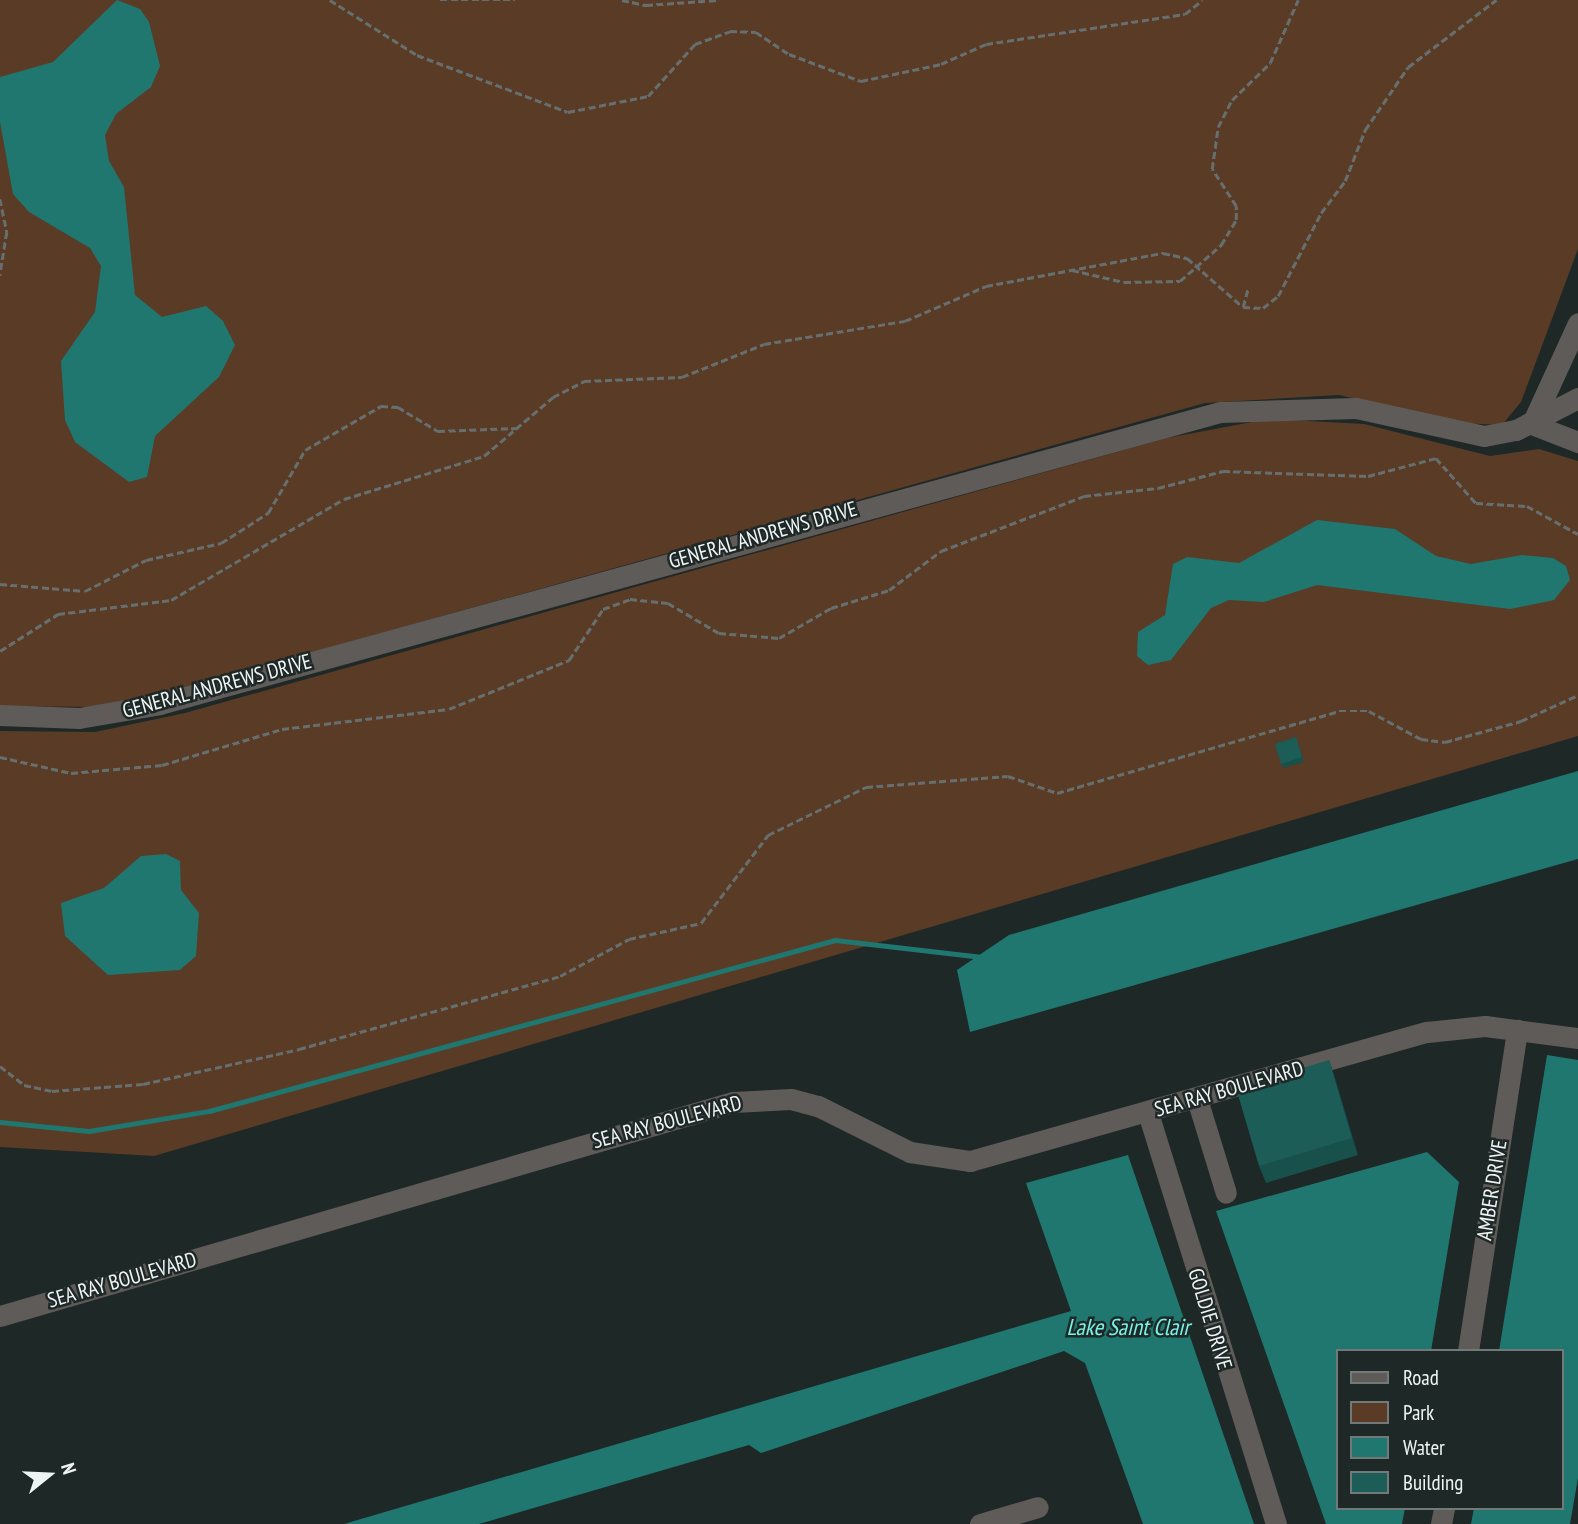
<!DOCTYPE html>
<style>
body{margin:0}
#map{position:relative;width:1578px;height:1524px;overflow:hidden;background:#1e2827;font-family:"PT Sans Narrow",sans-serif}
div>[style]{position:absolute}
.green>*{inset:0;background:#5a3b25}
.water>*{inset:0;background:#1f7770}
.stream>*{height:5px;margin:-2.5px;padding:0 2.5px;transform-origin:2.5px;border-radius:2.5px;background:#1f7770}
.path>*{height:2.5px;margin-top:-1.25px;transform-origin:0;background:repeating-linear-gradient(90deg,#676f6e 0 7px,transparent 0 10.5px)}
.minor>*{height:21px;margin:-10.5px;padding:0 10.5px;transform-origin:10.5px;border-radius:10.5px;background:#5f5b58}
.wall>*{inset:0;background:#18504b}
.shaded-wall>*{inset:0;background:#14413d}
.building>*{inset:0;background:#1c5d57}
span{translate:-50% -50%;white-space:nowrap;text-align:center;line-height:1.15;-webkit-text-stroke:5px #1e2827;paint-order:stroke}
.street-label{font-size:21px;color:#eef4f3}
.water-label{font-size:23px;color:#79f2e6;font-style:italic}
.legend{position:absolute;left:1336px;top:1349px;width:228px;height:161px;box-sizing:border-box;background:#1e2827;border:2px solid #717a79;margin:0;padding:9px 12px;list-style:none;font-size:21px;color:#eef4f3}
.legend li{display:flex;align-items:center;gap:14px;height:35px}
.legend b{width:35px;border:2px solid #717a79}
.north{position:absolute;left:14px;top:1440px;width:70px;height:70px;-webkit-text-stroke:5px #1e2827;paint-order:stroke;rotate:72deg;font-size:19px;font-weight:700;line-height:28px;text-align:center;color:#eef4f3}
.north::after{content:'';display:block;margin:auto;width:24px;height:32px;background:#eef4f3;clip-path:polygon(50% 0,100% 100%,50% 72%,0 100%)}
</style>
<div id="map">
<div class="green">
<div style="clip-path:polygon(0 0,1578px 0,1578px 249px,1521px 402px,1502px 425px,1458px 423px,1339px 395px,1205px 403px,163px 694px,97px 707px,0 706px)"></div>
<div style="clip-path:polygon(1268px 419px,1364px 424px,1490px 456px,1539px 449px,1578px 461px,1578px 736px,154px 1156px,0 1147px,0 731px,95px 732px,185px 713px,1167px 438px)"></div>
</div>
<div class="water">
<div style="clip-path:polygon(117px 0,140px 9px,149px 22px,160px 66px,151px 87px,116px 114px,105px 135px,109px 161px,124px 187px,135px 295px,162px 317px,206px 306px,223px 321px,235px 345px,219px 377px,155px 436px,147px 477px,129px 482px,75px 442px,65px 420px,61px 361px,95px 312px,101px 266px,90px 248px,29px 212px,13px 194px,0 122px,0 77px,53px 62px)"></div>
<div style="clip-path:polygon(1317px 520px,1395px 529px,1436px 556px,1471px 564px,1522px 555px,1553px 558px,1566px 566px,1570px 580px,1554px 600px,1510px 609px,1317px 585px,1264px 602px,1229px 600px,1211px 608px,1171px 660px,1148px 665px,1137px 656px,1138px 632px,1165px 615px,1173px 564px,1187px 557px,1239px 563px)"></div>
<div style="clip-path:polygon(1578px 771px,1578px 859px,970px 1032px,957px 970px,1009px 935px)"></div>
<div style="clip-path:polygon(166px 854px,180px 861px,181px 890px,199px 913px,196px 956px,180px 970px,108px 975px,65px 936px,61px 903px,104px 888px,141px 856px)"></div>
<div style="clip-path:polygon(1547px 1055px,1578px 1060px,1578px 1478px,1570px 1524px,1471px 1524px,1474px 1508px,1562px 1508px,1562px 1351px,1499px 1351px)"></div>
<div style="clip-path:polygon(1427px 1152px,1459px 1182px,1431px 1351px,1338px 1351px,1338px 1508px,1405px 1508px,1402px 1524px,1326px 1524px,1216px 1211px)"></div>
<div style="clip-path:polygon(1128px 1155px,1254px 1524px,1143px 1524px,1085px 1363px,1064px 1351px,761px 1453px,749px 1445px,479px 1524px,344px 1524px,1071px 1311px,1026px 1183px)"></div>
</div>
<div class="stream">
<div style="left:0;top:1122px;width:89px;rotate:5.8deg"></div>
<div style="left:89px;top:1131px;width:122px;rotate:-9.5deg"></div>
<div style="left:209px;top:1111px;width:649px;rotate:-15.28deg"></div>
<div style="left:835px;top:940px;width:148px;rotate:6.6deg"></div>
</div>
<div class="path">
<div style="left:330px;top:0;width:103px;rotate:32.3deg"></div>
<div style="left:417px;top:55px;width:161px;rotate:20.7deg"></div>
<div style="left:568px;top:112px;width:82px;rotate:-11.3deg"></div>
<div style="left:648px;top:96px;width:70px;rotate:-47.9deg"></div>
<div style="left:695px;top:44px;width:37px;rotate:-20deg"></div>
<div style="left:730px;top:31px;width:26px;rotate:2deg"></div>
<div style="left:756px;top:32px;width:40px;rotate:34deg"></div>
<div style="left:789px;top:54px;width:77px;rotate:20.6deg"></div>
<div style="left:861px;top:81px;width:82px;rotate:-12deg"></div>
<div style="left:941px;top:64px;width:49px;rotate:-24deg"></div>
<div style="left:986px;top:44px;width:201px;rotate:-8.6deg"></div>
<div style="left:1185px;top:14px;width:22px;rotate:-39deg"></div>
<div style="left:440px;top:0;width:75px"></div>
<div style="left:622px;top:0;width:25px;rotate:12deg"></div>
<div style="left:646px;top:5px;width:72px;rotate:-4deg"></div>
<div style="left:0;top:199px;width:34px;rotate:78deg"></div>
<div style="left:7px;top:232px;width:44px;rotate:99.2deg"></div>
<div style="left:1072px;top:270px;width:53px;rotate:13deg"></div>
<div style="left:1124px;top:282px;width:56px;rotate:-1deg"></div>
<div style="left:1180px;top:281px;width:55px;rotate:-41.3deg"></div>
<div style="left:1221px;top:245px;width:29px;rotate:-59deg"></div>
<div style="left:1236px;top:220px;width:14px;rotate:-90deg"></div>
<div style="left:1236px;top:206px;width:44px;rotate:-123deg"></div>
<div style="left:1212px;top:169px;width:42px;rotate:-81.9deg"></div>
<div style="left:1218px;top:127px;width:30px;rotate:-63deg"></div>
<div style="left:1232px;top:100px;width:53px;rotate:-44.2deg"></div>
<div style="left:1270px;top:63px;width:69px;rotate:-66deg"></div>
<div style="left:1243px;top:307px;width:20px;rotate:-75deg"></div>
<div style="left:0;top:584px;width:85px;rotate:4.7deg"></div>
<div style="left:85px;top:591px;width:68px;rotate:-26.9deg"></div>
<div style="left:146px;top:560px;width:77px;rotate:-12.8deg"></div>
<div style="left:221px;top:543px;width:56px;rotate:-32.6deg"></div>
<div style="left:268px;top:513px;width:73px;rotate:-59.6deg"></div>
<div style="left:305px;top:450px;width:88px;rotate:-30.1deg"></div>
<div style="left:381px;top:406px;width:17px;rotate:3deg"></div>
<div style="left:398px;top:407px;width:47px;rotate:31deg"></div>
<div style="left:438px;top:431px;width:82px;rotate:-2.1deg"></div>
<div style="left:0;top:651px;width:69px;rotate:-32.5deg"></div>
<div style="left:58px;top:614px;width:114px;rotate:-7.1deg"></div>
<div style="left:171px;top:600px;width:200px;rotate:-30.3deg"></div>
<div style="left:344px;top:499px;width:146px;rotate:-17.1deg"></div>
<div style="left:484px;top:456px;width:91px;rotate:-40.5deg"></div>
<div style="left:553px;top:397px;width:35px;rotate:-27deg"></div>
<div style="left:584px;top:381px;width:98px;rotate:-2.3deg"></div>
<div style="left:682px;top:377px;width:88px;rotate:-21.9deg"></div>
<div style="left:764px;top:344px;width:143px;rotate:-9.3deg"></div>
<div style="left:905px;top:321px;width:88px;rotate:-23.4deg"></div>
<div style="left:986px;top:286px;width:180px;rotate:-10.6deg"></div>
<div style="left:1163px;top:253px;width:25px;rotate:12deg"></div>
<div style="left:1187px;top:258px;width:74px;rotate:41.2deg"></div>
<div style="left:1243px;top:307px;width:20px;rotate:3deg"></div>
<div style="left:1263px;top:308px;width:19px;rotate:-39deg"></div>
<div style="left:1278px;top:296px;width:93px;rotate:-62.6deg"></div>
<div style="left:1321px;top:213px;width:40px;rotate:-53deg"></div>
<div style="left:1345px;top:181px;width:55px;rotate:-68.6deg"></div>
<div style="left:1365px;top:130px;width:76px;rotate:-55.7deg"></div>
<div style="left:1408px;top:67px;width:111px;rotate:-37.3deg"></div>
<div style="left:0;top:757px;width:73px;rotate:12.7deg"></div>
<div style="left:71px;top:773px;width:91px;rotate:-5deg"></div>
<div style="left:162px;top:765px;width:125px;rotate:-16.7deg"></div>
<div style="left:282px;top:729px;width:168px;rotate:-6.8deg"></div>
<div style="left:449px;top:709px;width:130px;rotate:-22.2deg"></div>
<div style="left:569px;top:660px;width:61px;rotate:-56.3deg"></div>
<div style="left:603px;top:609px;width:29px;rotate:-20deg"></div>
<div style="left:630px;top:599px;width:38px;rotate:6deg"></div>
<div style="left:668px;top:603px;width:59px;rotate:30.5deg"></div>
<div style="left:719px;top:633px;width:60px;rotate:4.8deg"></div>
<div style="left:779px;top:638px;width:60px;rotate:-30deg"></div>
<div style="left:831px;top:608px;width:61px;rotate:-17.2deg"></div>
<div style="left:889px;top:590px;width:65px;rotate:-36.9deg"></div>
<div style="left:941px;top:551px;width:153px;rotate:-21deg"></div>
<div style="left:1084px;top:496px;width:74px;rotate:-6.2deg"></div>
<div style="left:1158px;top:488px;width:67px;rotate:-14.7deg"></div>
<div style="left:1223px;top:471px;width:145px;rotate:2deg"></div>
<div style="left:1368px;top:476px;width:70px;rotate:-14.8deg"></div>
<div style="left:1436px;top:458px;width:60px;rotate:48.4deg"></div>
<div style="left:1476px;top:503px;width:51px;rotate:3.4deg"></div>
<div style="left:1527px;top:506px;width:58px;rotate:28.8deg"></div>
<div style="left:0;top:1066px;width:31px;rotate:38deg"></div>
<div style="left:24px;top:1085px;width:29px;rotate:12deg"></div>
<div style="left:52px;top:1091px;width:91px;rotate:-4.4deg"></div>
<div style="left:143px;top:1084px;width:160px;rotate:-12.6deg"></div>
<div style="left:299px;top:1049px;width:271px;rotate:-15.6deg"></div>
<div style="left:560px;top:976px;width:78px;rotate:-28.2deg"></div>
<div style="left:629px;top:939px;width:74px;rotate:-12.5deg"></div>
<div style="left:701px;top:923px;width:111px;rotate:-52.7deg"></div>
<div style="left:768px;top:835px;width:109px;rotate:-26.1deg"></div>
<div style="left:866px;top:787px;width:142px;rotate:-4.4deg"></div>
<div style="left:1008px;top:776px;width:52px;rotate:19.1deg"></div>
<div style="left:1057px;top:793px;width:294px;rotate:-16.2deg"></div>
<div style="left:1339px;top:711px;width:30px"></div>
<div style="left:1369px;top:711px;width:59px;rotate:28.3deg"></div>
<div style="left:1421px;top:739px;width:24px;rotate:7deg"></div>
<div style="left:1445px;top:742px;width:79px;rotate:-15.4deg"></div>
<div style="left:1521px;top:721px;width:63px;rotate:-24.5deg"></div>
</div>
<div class="minor">
<div style="left:1535px;top:417px;width:103px;rotate:-65.4deg"></div>
<div style="left:1529px;top:423px;width:53px;rotate:21.2deg"></div>
<div style="left:0;top:715px;width:79px;rotate:2.2deg"></div>
<div style="left:79px;top:718px;width:82px;rotate:-9.8deg"></div>
<div style="left:160px;top:704px;width:1099px;rotate:-15.4deg"></div>
<div style="left:1220px;top:412px;width:136px;rotate:-1.7deg"></div>
<div style="left:1356px;top:408px;width:131px;rotate:12.3deg"></div>
<div style="left:1484px;top:436px;width:33px;rotate:-11deg"></div>
<div style="left:1516px;top:430px;width:70px;rotate:-27.3deg"></div>
<div style="left:1197px;top:1099px;width:98px;rotate:72.9deg"></div>
<div style="left:1148px;top:1113px;width:430px;rotate:72.7deg"></div>
<div style="left:0;top:1316px;width:764px;rotate:-16.28deg"></div>
<div style="left:733px;top:1102px;width:58px;rotate:-3deg"></div>
<div style="left:791px;top:1099px;width:28px;rotate:15deg"></div>
<div style="left:818px;top:1106px;width:103px;rotate:26.6deg"></div>
<div style="left:910px;top:1152px;width:61px;rotate:8.5deg"></div>
<div style="left:970px;top:1161px;width:475px;rotate:-15.8deg"></div>
<div style="left:1427px;top:1032px;width:58px;rotate:-5.9deg"></div>
<div style="left:1485px;top:1026px;width:94px;rotate:7.4deg"></div>
<div style="left:1468px;top:1351px;width:325px;rotate:-81.3deg"></div>
<div style="left:980px;top:1524px;width:60px;rotate:-16.3deg"></div>
<div style="left:1441px;top:1524px;width:16px;rotate:-79deg"></div>
</div>
<div class="wall">
<div style="clip-path:polygon(1296px 737px,1304px 762px,1283px 768px,1275px 744px)"></div>
<div style="clip-path:polygon(1329px 1060px,1335px 1078px,1358px 1155px,1266px 1183px,1259px 1166px)"></div>
</div>
<div class="shaded-wall">
<div style="clip-path:polygon(1329px 1060px,1335px 1078px,1358px 1155px,1352px 1138px)"></div>
</div>
<div class="building">
<div style="clip-path:polygon(1296px 737px,1302px 757px,1281px 764px,1275px 744px)"></div>
<div style="clip-path:polygon(1329px 1060px,1352px 1138px,1259px 1166px,1236px 1088px)"></div>
</div>
<div class="street-label">
<span style="left:763px;top:535px;rotate:-16deg">GENERAL ANDREWS DRIVE</span>
<span style="left:217px;top:686px;rotate:-15deg">GENERAL ANDREWS DRIVE</span>
<span style="left:1229px;top:1089px;rotate:-16deg">SEA RAY BOULEVARD</span>
<span style="left:667px;top:1122px;rotate:-15deg">SEA RAY BOULEVARD</span>
<span style="left:1492px;top:1190px;rotate:-81deg">AMBER DRIVE</span>
<span style="left:122px;top:1280px;rotate:-16deg">SEA RAY BOULEVARD</span>
<span style="left:1210px;top:1319px;rotate:73deg">GOLDIE DRIVE</span>
</div>
<div class="water-label">
<span style="left:1128px;top:1327px">Lake Saint Clair</span>
</div>
<ul class="legend">
<li><b style="height:9px;background:#5f5b58"></b>Road</li>
<li><b style="height:19px;background:#5a3b25"></b>Park</li>
<li><b style="height:19px;background:#1f7770"></b>Water</li>
<li><b style="height:19px;background:#1c5d57"></b>Building</li>
</ul>
<div class="north">N</div>
</div>
